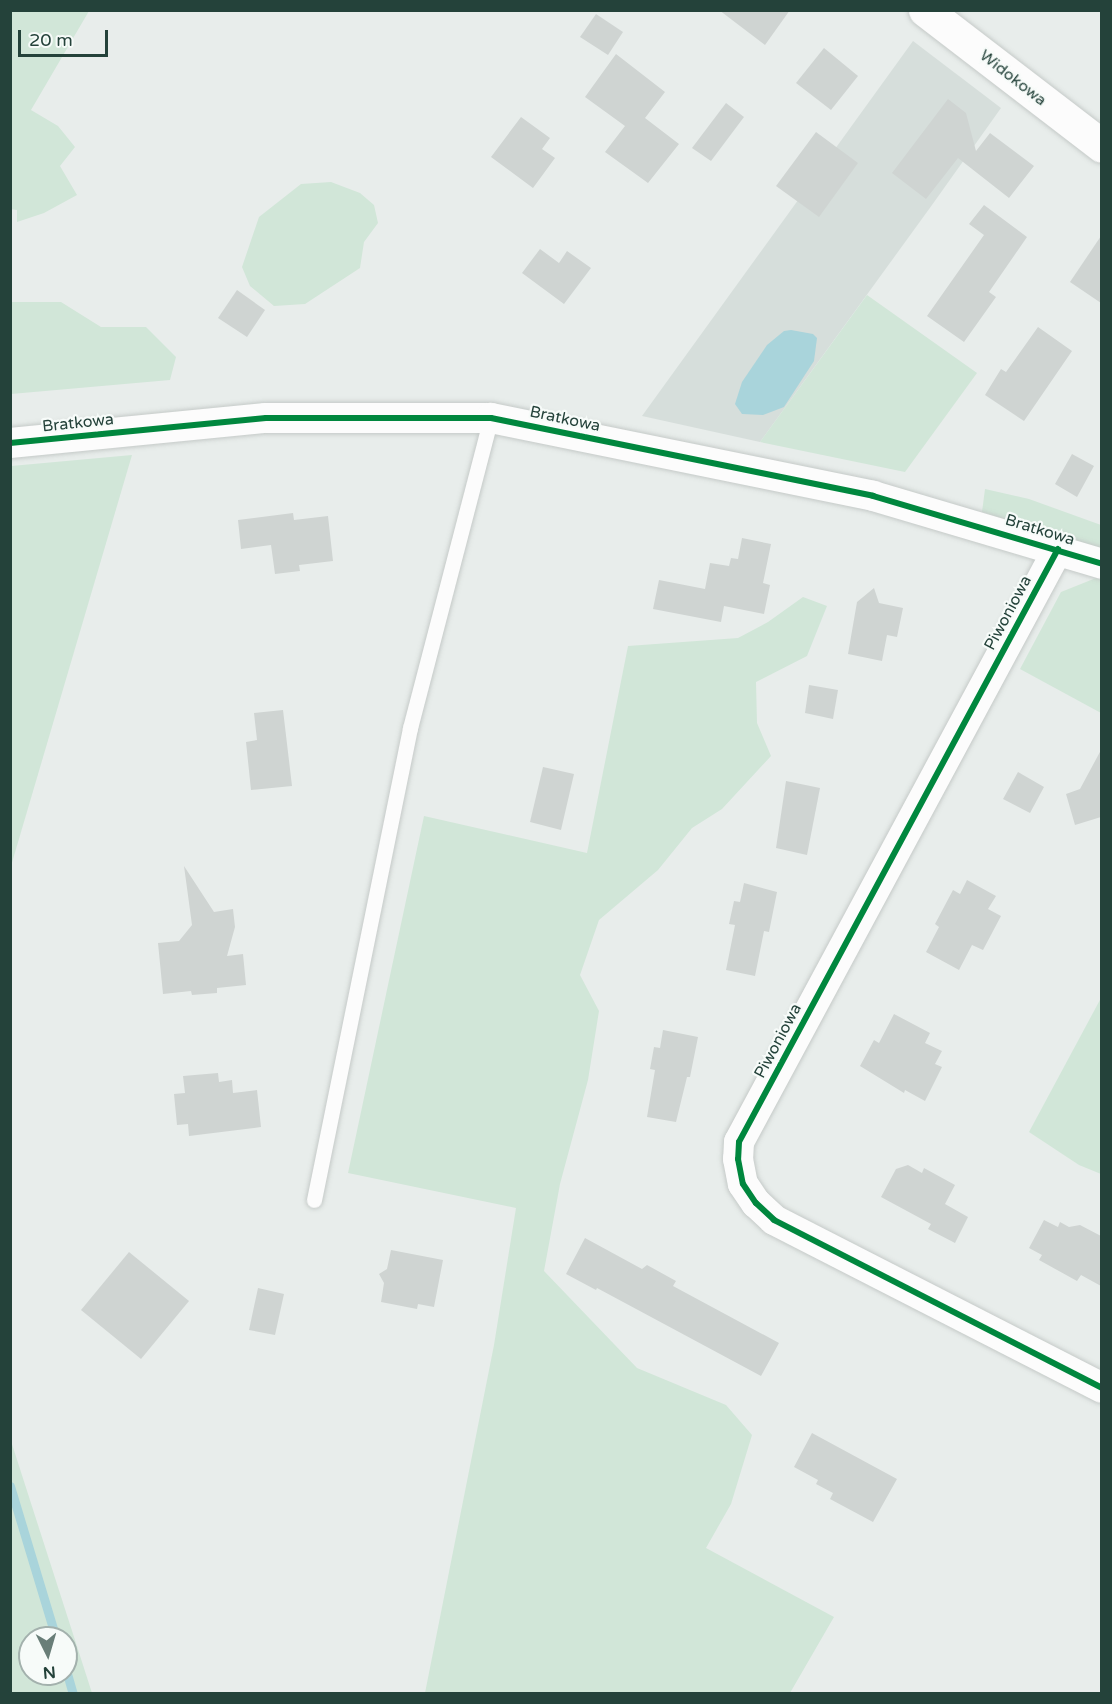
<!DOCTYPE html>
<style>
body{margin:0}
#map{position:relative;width:1112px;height:1704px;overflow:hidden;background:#e8edeb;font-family:"Varela Round",sans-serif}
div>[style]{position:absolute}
.built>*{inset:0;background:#d6dedb}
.green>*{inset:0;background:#d1e6d8}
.water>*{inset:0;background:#a9d4db}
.stream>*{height:9px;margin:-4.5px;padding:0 4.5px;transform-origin:4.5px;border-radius:4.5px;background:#a9d4db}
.building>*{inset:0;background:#cfd4d2}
.roads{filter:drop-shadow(0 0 2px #c5cac8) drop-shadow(0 0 2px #c5cac8)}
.lane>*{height:15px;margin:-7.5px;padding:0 7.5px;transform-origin:7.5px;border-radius:7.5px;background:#fcfcfc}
.street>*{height:30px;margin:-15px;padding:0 15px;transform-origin:15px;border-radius:15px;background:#fcfcfc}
.secondary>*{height:33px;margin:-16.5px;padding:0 16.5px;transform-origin:16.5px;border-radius:16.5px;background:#fcfcfc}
.cycleway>*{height:6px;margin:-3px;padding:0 3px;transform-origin:3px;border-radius:3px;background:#00873e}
span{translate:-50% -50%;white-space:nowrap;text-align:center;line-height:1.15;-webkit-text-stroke:4.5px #f7fbf9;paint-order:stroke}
.street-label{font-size:16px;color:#24423a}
.frame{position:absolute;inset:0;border:12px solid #24423a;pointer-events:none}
.north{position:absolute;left:18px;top:1626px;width:60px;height:60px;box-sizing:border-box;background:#f7fbf9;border:2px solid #a3b1ad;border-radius:50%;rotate:175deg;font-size:16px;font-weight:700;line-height:24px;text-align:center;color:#24423a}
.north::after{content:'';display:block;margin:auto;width:21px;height:27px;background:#697e78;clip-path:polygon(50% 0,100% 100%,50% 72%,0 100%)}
.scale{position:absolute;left:18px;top:30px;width:90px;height:27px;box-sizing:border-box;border:3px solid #24423a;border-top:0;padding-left:8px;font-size:18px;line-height:21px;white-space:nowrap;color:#24423a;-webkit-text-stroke:4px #f7fbf9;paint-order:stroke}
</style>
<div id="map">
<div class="built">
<div style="clip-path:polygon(913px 41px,1001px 108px,932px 205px,760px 442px,642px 416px)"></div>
</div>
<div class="green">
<div style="clip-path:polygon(11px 10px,89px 11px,31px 110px,58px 126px,75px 147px,60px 166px,77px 195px,44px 213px,17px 222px,17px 210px,10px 209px)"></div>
<div style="clip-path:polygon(331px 182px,360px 193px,374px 205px,378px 223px,364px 242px,360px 268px,305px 304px,274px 306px,250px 286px,242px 267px,259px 217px,301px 184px)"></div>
<div style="clip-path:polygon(867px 295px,977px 373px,905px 472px,760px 442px)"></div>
<div style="clip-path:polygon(11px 302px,61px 302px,101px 327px,146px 327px,176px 357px,170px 380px,11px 394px)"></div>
<div style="clip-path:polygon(132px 455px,11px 866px,11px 466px)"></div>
<div style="clip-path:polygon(985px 489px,1029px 499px,1101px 525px,1101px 549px,982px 512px)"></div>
<div style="clip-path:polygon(1096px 578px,1101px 580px,1101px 713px,1020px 669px,1061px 592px)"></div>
<div style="clip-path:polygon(803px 597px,827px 606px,807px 656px,756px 682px,757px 723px,771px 756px,722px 809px,692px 828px,658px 870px,599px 920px,580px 975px,599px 1011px,588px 1080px,560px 1184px,544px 1271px,637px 1368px,726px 1405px,752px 1435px,731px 1504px,706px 1548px,834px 1617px,790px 1693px,425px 1693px,494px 1345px,516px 1208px,348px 1173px,424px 816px,587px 853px,628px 646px,738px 638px,768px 622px)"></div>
<div style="clip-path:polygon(1101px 998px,1102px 1174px,1101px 1174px,1079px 1165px,1029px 1132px)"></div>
<div style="clip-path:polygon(evenodd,10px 1441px,11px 1441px,92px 1693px,11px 1693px,10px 1441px,30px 1638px,66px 1638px,66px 1674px,30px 1674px,30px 1638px)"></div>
</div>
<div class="water">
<div style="clip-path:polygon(791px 330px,813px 334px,817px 338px,814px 361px,784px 407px,763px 415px,742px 414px,735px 404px,742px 382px,767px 345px,784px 331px)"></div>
</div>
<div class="stream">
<div style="left:10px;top:1486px;width:159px;rotate:73.2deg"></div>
<div style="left:66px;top:1670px;width:25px;rotate:74deg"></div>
</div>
<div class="building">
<div style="clip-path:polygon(719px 10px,790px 10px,765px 45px)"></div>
<div style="clip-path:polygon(596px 14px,623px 32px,608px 55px,580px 37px)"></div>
<div style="clip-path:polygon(824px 48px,858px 76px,831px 110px,796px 83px)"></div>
<div style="clip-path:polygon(616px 54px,665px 92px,645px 118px,679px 144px,648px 183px,605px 152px,625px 126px,585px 97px)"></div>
<div style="clip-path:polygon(948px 99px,966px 113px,976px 151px,990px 133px,1034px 166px,1009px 198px,958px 158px,926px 199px,892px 173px)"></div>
<div style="clip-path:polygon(726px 103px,744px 117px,711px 161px,692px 148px)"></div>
<div style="clip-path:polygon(521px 117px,550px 138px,542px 149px,555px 158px,533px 188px,491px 157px)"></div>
<div style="clip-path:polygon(816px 132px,858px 163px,819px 217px,776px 186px)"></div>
<div style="clip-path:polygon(984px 205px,1027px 237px,989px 292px,996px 297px,964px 342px,927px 316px,984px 235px,969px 224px)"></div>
<div style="clip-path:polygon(1101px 236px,1101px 303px,1070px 282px)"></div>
<div style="clip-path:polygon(540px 249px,559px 263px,567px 251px,591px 268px,564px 304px,522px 273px)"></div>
<div style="clip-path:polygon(237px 290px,265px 310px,247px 337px,218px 318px)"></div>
<div style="clip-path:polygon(1038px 327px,1072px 351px,1024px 421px,985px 395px,1001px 369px,1006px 372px)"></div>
<div style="clip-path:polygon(1072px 454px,1094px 466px,1077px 497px,1055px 484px)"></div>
<div style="clip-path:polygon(293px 513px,294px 520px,328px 516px,333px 561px,299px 565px,300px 571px,275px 574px,271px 545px,241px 549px,238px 520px)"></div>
<div style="clip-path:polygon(742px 538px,771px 544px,763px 583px,770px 585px,764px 614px,724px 606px,721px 622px,653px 609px,659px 580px,705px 589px,710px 563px,729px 566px,731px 558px,738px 559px)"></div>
<div style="clip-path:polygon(874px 588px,879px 603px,903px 608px,897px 637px,887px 635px,882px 661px,848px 654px,857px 602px)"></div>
<div style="clip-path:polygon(809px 685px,838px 690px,833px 719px,805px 713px)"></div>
<div style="clip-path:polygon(283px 710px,292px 786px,251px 790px,246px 742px,257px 740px,254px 713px)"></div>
<div style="clip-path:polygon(1101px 750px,1101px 817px,1075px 825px,1066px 794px,1080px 789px)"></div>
<div style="clip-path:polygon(543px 767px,574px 774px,561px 830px,530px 822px)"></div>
<div style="clip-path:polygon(1018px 772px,1044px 787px,1030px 813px,1003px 799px)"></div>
<div style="clip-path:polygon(786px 781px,820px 788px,807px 855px,776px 848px)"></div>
<div style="clip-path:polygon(184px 866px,214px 912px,233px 909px,235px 927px,227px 956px,243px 954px,246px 985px,217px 988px,217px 993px,192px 995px,191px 991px,163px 994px,158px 943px,179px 941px,192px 925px)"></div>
<div style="clip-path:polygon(967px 880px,996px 896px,988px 909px,1001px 916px,983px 950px,972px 945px,959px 970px,926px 952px,939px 927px,935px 924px,953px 890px,960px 894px)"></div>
<div style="clip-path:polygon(744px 883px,777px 892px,769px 932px,764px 931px,755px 976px,726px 970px,735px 925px,729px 924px,734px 901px,740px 902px)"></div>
<div style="clip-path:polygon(894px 1014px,930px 1033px,925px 1043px,942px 1051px,935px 1064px,942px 1067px,925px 1101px,905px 1090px,904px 1093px,860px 1066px,874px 1040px,879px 1043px)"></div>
<div style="clip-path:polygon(663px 1030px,698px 1037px,690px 1077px,687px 1077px,676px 1122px,647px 1117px,655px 1070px,650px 1069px,654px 1047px,660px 1048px)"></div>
<div style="clip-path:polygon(218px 1073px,219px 1082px,232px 1080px,233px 1093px,257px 1090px,261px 1127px,189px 1136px,188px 1124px,177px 1125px,174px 1094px,185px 1093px,183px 1076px)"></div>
<div style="clip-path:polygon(908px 1165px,922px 1173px,924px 1168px,955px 1185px,945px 1204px,968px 1217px,955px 1243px,928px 1229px,931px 1224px,881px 1197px,896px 1169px)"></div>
<div style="clip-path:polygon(1044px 1220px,1058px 1227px,1060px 1222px,1069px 1227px,1080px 1225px,1101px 1236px,1101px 1286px,1081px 1275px,1077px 1281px,1039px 1260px,1042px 1255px,1029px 1248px)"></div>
<div style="clip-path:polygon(585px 1238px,642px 1269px,647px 1265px,676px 1281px,673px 1286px,779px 1343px,761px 1376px,597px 1288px,596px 1290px,566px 1274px)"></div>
<div style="clip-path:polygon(391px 1250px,443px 1260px,434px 1307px,418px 1304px,417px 1309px,381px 1302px,384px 1283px,379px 1274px,387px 1269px)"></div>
<div style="clip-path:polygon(129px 1252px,189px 1301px,141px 1359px,81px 1310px)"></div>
<div style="clip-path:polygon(258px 1288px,284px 1294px,275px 1335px,249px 1330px)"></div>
<div style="clip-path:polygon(812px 1433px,897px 1479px,873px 1522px,830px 1499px,833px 1493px,816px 1484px,818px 1480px,794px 1467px)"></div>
</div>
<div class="roads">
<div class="lane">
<div style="left:314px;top:1200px;width:482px;rotate:-78.5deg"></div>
<div style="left:410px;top:728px;width:320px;rotate:-75.4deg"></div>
</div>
<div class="street">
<div style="left:10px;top:443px;width:257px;rotate:-5.6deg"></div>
<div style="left:266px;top:418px;width:225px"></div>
<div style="left:491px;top:418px;width:390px;rotate:11.5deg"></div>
<div style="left:873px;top:496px;width:239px;rotate:16.5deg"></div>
<div style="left:1058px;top:549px;width:673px;rotate:118.28deg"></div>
<div style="left:739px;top:1142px;width:17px;rotate:93deg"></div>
<div style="left:738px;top:1159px;width:25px;rotate:79deg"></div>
<div style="left:743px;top:1184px;width:23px;rotate:56deg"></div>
<div style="left:756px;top:1203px;width:25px;rotate:43deg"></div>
<div style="left:774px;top:1220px;width:369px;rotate:27.1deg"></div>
</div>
<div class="secondary">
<div style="left:925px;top:10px;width:223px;rotate:37.5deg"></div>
</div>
</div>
<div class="cycleway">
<div style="left:10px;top:443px;width:257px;rotate:-5.6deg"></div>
<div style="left:266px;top:418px;width:225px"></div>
<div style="left:491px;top:418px;width:390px;rotate:11.5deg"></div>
<div style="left:873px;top:496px;width:239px;rotate:16.5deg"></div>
<div style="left:1058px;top:549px;width:673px;rotate:118.28deg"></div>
<div style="left:739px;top:1142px;width:17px;rotate:93deg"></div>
<div style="left:738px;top:1159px;width:25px;rotate:79deg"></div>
<div style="left:743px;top:1184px;width:23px;rotate:56deg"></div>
<div style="left:756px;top:1203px;width:25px;rotate:43deg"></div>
<div style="left:774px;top:1220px;width:369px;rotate:27.1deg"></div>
</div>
<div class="street-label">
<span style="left:1013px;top:78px;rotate:38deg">Widokowa</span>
<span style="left:565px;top:419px;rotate:12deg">Bratkowa</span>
<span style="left:78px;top:423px;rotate:-6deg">Bratkowa</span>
<span style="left:1040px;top:530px;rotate:17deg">Bratkowa</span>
<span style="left:1008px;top:613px;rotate:-62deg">Piwoniowa</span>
<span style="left:778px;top:1041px;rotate:-62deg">Piwoniowa</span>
</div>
<div class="frame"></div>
<div class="north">N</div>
<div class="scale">20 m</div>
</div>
